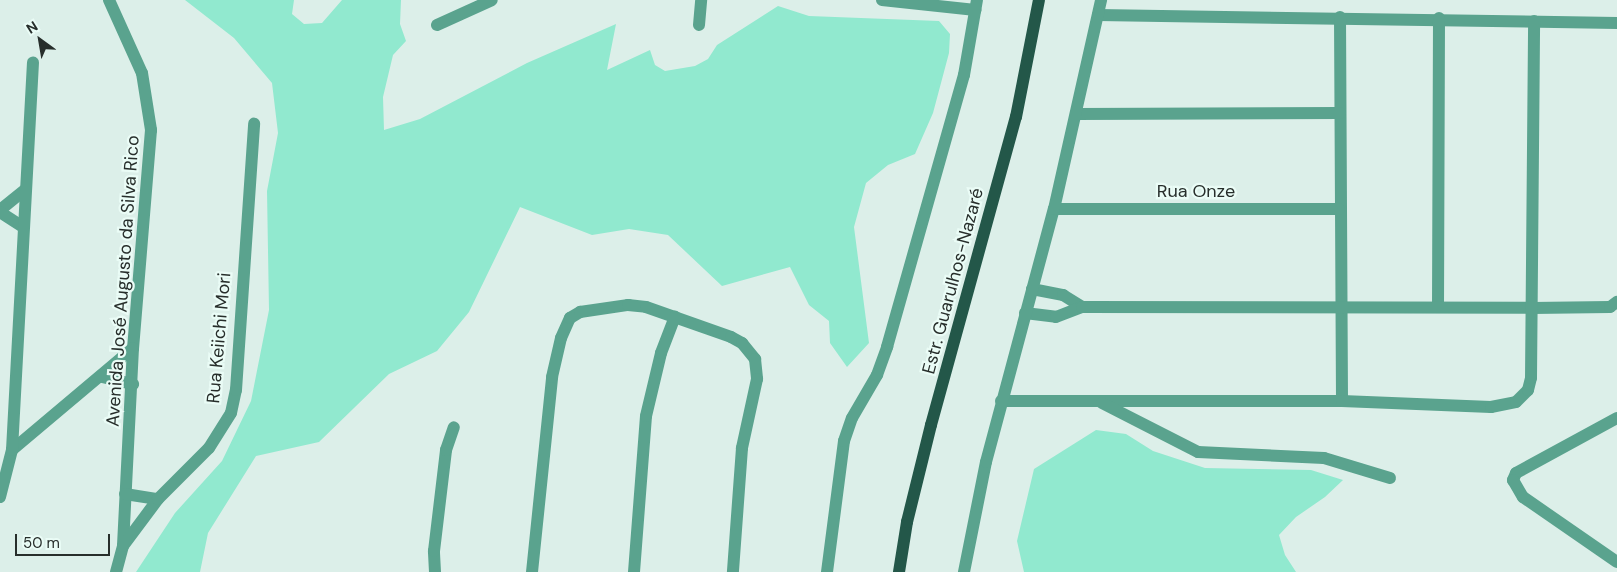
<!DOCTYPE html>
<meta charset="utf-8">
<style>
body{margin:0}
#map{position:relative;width:1617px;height:572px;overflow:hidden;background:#dcefe9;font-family:"DM Sans",sans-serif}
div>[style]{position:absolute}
.green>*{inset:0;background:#91e9cf}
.minor>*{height:12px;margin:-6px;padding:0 6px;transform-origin:6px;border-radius:6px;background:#5aa38e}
.major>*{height:12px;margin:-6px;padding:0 6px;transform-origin:6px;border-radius:6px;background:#235749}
span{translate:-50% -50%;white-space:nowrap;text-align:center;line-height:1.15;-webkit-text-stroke:4.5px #eafcf6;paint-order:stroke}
.street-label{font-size:18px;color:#272e2b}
.north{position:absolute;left:15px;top:15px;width:50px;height:50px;-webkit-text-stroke:4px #eafcf6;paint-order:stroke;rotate:328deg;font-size:14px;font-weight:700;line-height:20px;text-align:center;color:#272e2b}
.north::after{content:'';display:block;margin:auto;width:18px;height:22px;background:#272e2b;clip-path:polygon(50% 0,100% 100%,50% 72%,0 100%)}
.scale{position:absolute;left:15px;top:534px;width:95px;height:22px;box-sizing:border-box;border:2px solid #272e2b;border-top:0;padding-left:6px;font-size:15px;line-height:18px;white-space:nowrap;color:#272e2b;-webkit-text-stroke:4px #eafcf6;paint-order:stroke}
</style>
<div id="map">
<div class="green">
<div style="clip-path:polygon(185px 0,294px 0,292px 14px,304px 24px,322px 23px,342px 0,401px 0,400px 24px,406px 41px,393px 55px,383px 97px,384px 130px,420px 119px,527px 63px,616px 24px,607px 70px,650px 50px,655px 65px,665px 71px,695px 66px,708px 59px,717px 45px,778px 6px,809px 16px,939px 21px,950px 34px,949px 53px,933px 113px,915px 154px,888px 165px,866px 183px,854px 227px,869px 343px,847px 367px,830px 343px,829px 321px,809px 305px,790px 267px,722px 286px,668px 235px,629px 229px,592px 235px,520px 207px,469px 312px,437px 351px,389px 374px,319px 442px,256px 456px,208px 533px,200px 572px,136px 572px,175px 513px,222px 461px,251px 401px,269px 310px,267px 191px,278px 133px,272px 83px,234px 38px)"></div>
<div style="clip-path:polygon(1096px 430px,1126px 434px,1153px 451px,1205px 468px,1311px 470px,1343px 480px,1325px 497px,1296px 517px,1279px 535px,1285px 555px,1296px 572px,1024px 572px,1017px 541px,1034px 469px)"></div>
</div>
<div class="minor">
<div style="left:109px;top:0;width:80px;rotate:65.7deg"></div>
<div style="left:142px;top:73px;width:58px;rotate:81deg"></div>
<div style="left:151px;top:130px;width:219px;rotate:94.7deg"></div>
<div style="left:133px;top:348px;width:198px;rotate:92.9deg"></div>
<div style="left:123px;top:546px;width:27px;rotate:105deg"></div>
<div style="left:882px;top:0;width:94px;rotate:6.1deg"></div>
<div style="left:1098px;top:15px;width:519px;rotate:0.88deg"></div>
<div style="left:1340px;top:17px;width:384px;rotate:89.7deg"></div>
<div style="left:437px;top:25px;width:60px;rotate:-24.4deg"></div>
<div style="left:699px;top:25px;width:25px;rotate:-85deg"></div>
<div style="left:1077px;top:114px;width:263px;rotate:-0.2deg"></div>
<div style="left:1054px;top:209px;width:285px"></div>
<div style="left:0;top:210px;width:32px;rotate:-39deg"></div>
<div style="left:0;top:212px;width:27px;rotate:33deg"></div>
<div style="left:1032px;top:289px;width:32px;rotate:11deg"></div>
<div style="left:1063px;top:295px;width:22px;rotate:32deg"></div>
<div style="left:1438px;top:307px;width:289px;rotate:-89.8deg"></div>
<div style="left:1025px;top:313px;width:31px;rotate:7deg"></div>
<div style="left:1056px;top:317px;width:28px;rotate:-21deg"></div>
<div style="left:1082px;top:307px;width:450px;rotate:0.1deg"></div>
<div style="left:1532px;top:308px;width:78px;rotate:-0.7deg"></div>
<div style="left:1610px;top:307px;width:9px;rotate:-36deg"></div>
<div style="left:102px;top:377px;width:32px;rotate:13deg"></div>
<div style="left:1001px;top:401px;width:341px"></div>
<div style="left:1342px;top:401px;width:149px;rotate:2.3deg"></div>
<div style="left:1491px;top:407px;width:25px;rotate:-11deg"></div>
<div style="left:1516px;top:402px;width:17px;rotate:-45deg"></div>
<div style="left:1528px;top:390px;width:12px;rotate:-76deg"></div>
<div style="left:1531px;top:378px;width:357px;rotate:-89.5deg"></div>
<div style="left:1102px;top:403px;width:108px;rotate:27deg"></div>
<div style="left:1198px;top:452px;width:126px;rotate:2.7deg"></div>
<div style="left:1324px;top:458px;width:69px;rotate:16.9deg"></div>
<div style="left:1617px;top:418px;width:115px;rotate:151.4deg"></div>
<div style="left:1516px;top:473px;width:8px;rotate:113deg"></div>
<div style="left:1513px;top:480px;width:20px;rotate:60deg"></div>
<div style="left:1523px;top:497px;width:114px;rotate:34.7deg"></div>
<div style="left:12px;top:450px;width:158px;rotate:-40.1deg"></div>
<div style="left:125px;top:494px;width:33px;rotate:9deg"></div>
<div style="left:0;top:497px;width:49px;rotate:-75.7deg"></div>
<div style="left:12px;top:450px;width:388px;rotate:-86.9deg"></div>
<div style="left:123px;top:546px;width:59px;rotate:-53.3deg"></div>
<div style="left:158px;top:499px;width:72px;rotate:-45deg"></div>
<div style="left:209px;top:448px;width:41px;rotate:-57.8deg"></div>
<div style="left:231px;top:413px;width:24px;rotate:-78deg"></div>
<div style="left:236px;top:390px;width:267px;rotate:-86.1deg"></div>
<div style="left:435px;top:572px;width:21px;rotate:-93deg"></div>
<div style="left:434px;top:551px;width:102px;rotate:-83.2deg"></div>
<div style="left:446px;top:450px;width:24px;rotate:-71deg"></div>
<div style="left:532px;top:572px;width:196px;rotate:-84.1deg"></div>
<div style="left:552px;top:377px;width:40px;rotate:-77deg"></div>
<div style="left:561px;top:338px;width:22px;rotate:-66deg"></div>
<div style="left:570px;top:318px;width:12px;rotate:-31deg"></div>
<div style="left:580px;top:312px;width:49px;rotate:-8.3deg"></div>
<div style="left:628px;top:305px;width:18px;rotate:6deg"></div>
<div style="left:646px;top:307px;width:90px;rotate:19.4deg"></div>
<div style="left:731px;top:337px;width:13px;rotate:29deg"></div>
<div style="left:742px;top:343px;width:21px;rotate:51deg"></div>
<div style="left:755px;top:359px;width:20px;rotate:84deg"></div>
<div style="left:757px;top:379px;width:71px;rotate:102.3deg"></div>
<div style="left:742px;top:448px;width:124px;rotate:94.2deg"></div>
<div style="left:634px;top:572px;width:156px;rotate:-85.6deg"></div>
<div style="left:646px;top:416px;width:65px;rotate:-76.6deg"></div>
<div style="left:661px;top:353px;width:39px;rotate:-69deg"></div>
<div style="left:827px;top:572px;width:132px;rotate:-82.6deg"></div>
<div style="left:844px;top:441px;width:24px;rotate:-71deg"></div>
<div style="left:852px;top:418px;width:50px;rotate:-59.8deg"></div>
<div style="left:877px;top:375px;width:30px;rotate:-70deg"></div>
<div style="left:887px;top:347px;width:283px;rotate:-74.2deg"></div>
<div style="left:964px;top:75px;width:76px;rotate:-80.2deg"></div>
<div style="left:964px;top:572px;width:112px;rotate:-78.7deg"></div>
<div style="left:986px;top:462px;width:262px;rotate:-75deg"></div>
<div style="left:1054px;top:209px;width:214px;rotate:-77.3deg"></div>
</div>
<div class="major">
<div style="left:899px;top:572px;width:51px;rotate:-80.9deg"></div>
<div style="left:907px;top:522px;width:100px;rotate:-76.1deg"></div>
<div style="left:931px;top:425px;width:320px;rotate:-74.6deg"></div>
<div style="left:1016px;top:117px;width:119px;rotate:-78.9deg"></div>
</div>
<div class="street-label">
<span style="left:1196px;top:191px">Rua Onze</span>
<span style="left:123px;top:281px;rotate:-86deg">Avenida José Augusto da Silva Rico</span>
<span style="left:953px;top:281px;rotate:-75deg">Estr. Guarulhos-Nazaré</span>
<span style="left:219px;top:338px;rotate:-85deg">Rua Keiichi Mori</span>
</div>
<div class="north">N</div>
<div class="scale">50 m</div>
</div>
